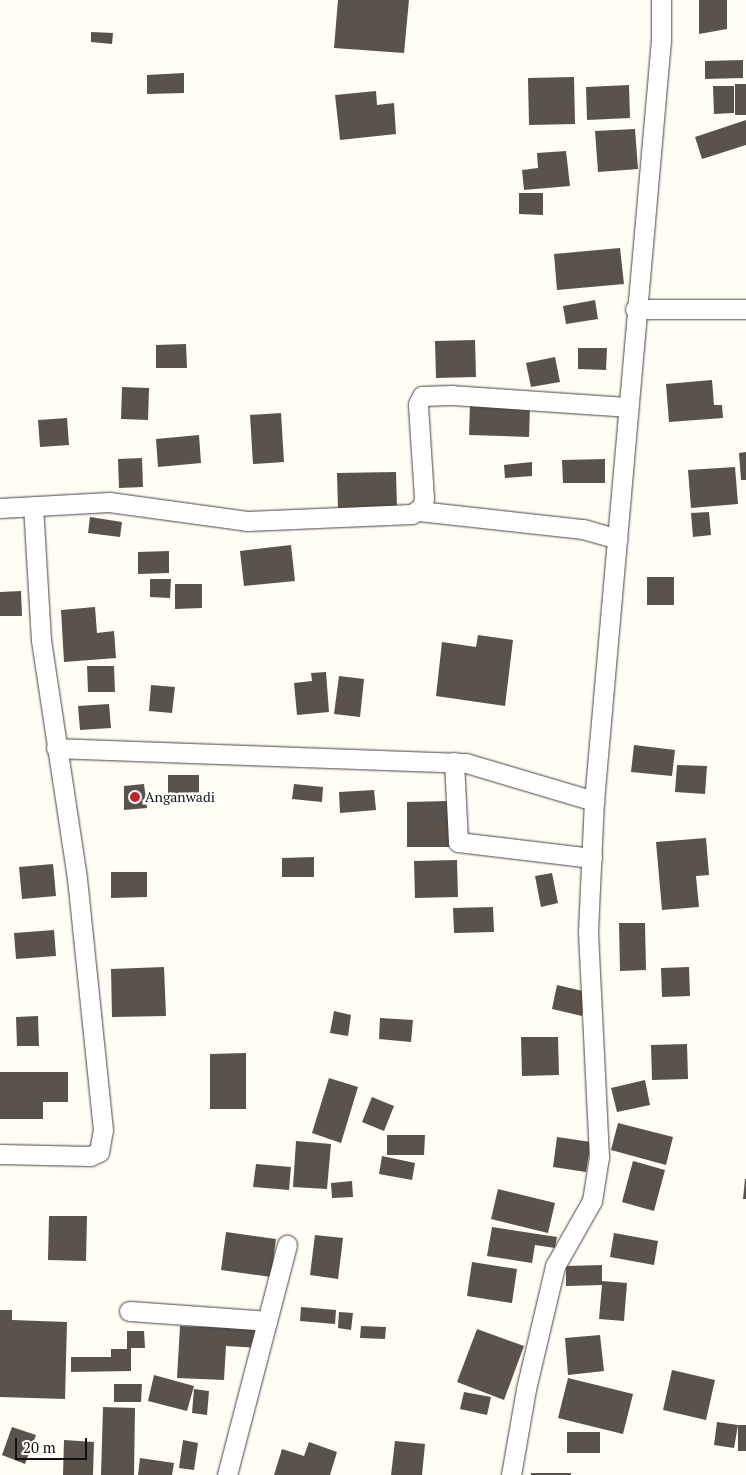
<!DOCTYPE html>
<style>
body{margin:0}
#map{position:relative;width:746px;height:1475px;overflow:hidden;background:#fffdf4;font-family:"PT Serif",serif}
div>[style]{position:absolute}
.building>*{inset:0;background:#5a524c}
.roads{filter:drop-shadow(0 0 1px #444) drop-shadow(0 0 1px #444)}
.street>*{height:19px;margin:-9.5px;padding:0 9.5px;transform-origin:9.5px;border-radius:9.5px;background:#fff}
.dots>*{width:14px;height:14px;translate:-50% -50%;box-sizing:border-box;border:2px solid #fff;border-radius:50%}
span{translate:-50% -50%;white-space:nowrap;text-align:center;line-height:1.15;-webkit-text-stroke:5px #fff;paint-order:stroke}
.poi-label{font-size:14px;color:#111}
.left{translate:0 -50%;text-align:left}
.scale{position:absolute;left:15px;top:1438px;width:72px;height:22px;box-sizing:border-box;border:2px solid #111;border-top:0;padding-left:6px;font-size:15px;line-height:18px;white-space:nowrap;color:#111;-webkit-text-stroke:4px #fff;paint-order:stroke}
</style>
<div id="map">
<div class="building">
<div style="clip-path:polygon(338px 0,409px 0,404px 53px,334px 48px)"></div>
<div style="clip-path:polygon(699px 0,727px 0,727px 29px,699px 34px)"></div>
<div style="clip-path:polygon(91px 32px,113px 33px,112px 44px,91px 42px)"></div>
<div style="clip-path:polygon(743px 60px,743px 78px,705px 79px,705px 61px)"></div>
<div style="clip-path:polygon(184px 73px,184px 93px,147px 94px,147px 75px)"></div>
<div style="clip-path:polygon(574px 77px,575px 124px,529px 125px,528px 78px)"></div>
<div style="clip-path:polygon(735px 84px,746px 84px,746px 115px,735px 115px)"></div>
<div style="clip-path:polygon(629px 85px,630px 118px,587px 120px,586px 87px)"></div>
<div style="clip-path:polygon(713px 86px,734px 86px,734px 113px,714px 114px)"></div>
<div style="clip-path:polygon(376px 91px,377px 105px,394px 103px,396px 134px,340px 140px,335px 95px)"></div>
<div style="clip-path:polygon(746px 120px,746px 145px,702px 159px,695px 137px)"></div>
<div style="clip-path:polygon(635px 129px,638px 169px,598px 172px,595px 131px)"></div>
<div style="clip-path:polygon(566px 151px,570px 186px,524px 190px,522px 170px,538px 168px,537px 153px)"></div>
<div style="clip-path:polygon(519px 193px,543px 193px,543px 215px,519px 214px)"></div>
<div style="clip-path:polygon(620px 248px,624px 284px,557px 290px,554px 254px)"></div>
<div style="clip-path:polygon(595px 300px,598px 319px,566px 324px,563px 306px)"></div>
<div style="clip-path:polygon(475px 340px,476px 377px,436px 378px,435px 341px)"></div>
<div style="clip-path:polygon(186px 344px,187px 368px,156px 368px,156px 345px)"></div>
<div style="clip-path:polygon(578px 348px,607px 348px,606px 370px,578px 369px)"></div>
<div style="clip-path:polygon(555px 357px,560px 382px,531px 387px,526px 363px)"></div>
<div style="clip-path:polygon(712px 380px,714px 405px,722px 405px,723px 418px,669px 422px,666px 384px)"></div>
<div style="clip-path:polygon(122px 387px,149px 388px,148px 420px,121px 419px)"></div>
<div style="clip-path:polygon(470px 404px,530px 407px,529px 437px,469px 435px)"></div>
<div style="clip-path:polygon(281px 413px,284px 462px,253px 464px,250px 415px)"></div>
<div style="clip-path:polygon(67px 418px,69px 445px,40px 447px,38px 420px)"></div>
<div style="clip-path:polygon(199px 435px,201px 463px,158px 467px,156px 439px)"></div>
<div style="clip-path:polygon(746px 452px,746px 480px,741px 480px,739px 453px)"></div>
<div style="clip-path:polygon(142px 458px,143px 487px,119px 488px,118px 459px)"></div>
<div style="clip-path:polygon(605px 459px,605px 483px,563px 483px,562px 460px)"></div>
<div style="clip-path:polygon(532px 462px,532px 476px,505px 478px,504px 465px)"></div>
<div style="clip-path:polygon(735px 467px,738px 504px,691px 508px,688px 470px)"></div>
<div style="clip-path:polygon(396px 472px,397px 508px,338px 509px,337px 473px)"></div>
<div style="clip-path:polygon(709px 512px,711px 535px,693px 537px,691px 513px)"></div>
<div style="clip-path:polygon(90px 517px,122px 522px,120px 537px,88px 533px)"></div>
<div style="clip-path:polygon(291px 545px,295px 581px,244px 586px,240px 551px)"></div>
<div style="clip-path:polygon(169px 551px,169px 573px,138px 574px,138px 552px)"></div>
<div style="clip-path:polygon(647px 577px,674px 577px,674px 605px,647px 605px)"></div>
<div style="clip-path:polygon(150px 579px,171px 579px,170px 598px,150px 597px)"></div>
<div style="clip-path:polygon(175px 584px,202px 584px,202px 608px,175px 609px)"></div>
<div style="clip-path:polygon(21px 591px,22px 616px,0 616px,0 592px)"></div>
<div style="clip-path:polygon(95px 607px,97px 633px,114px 631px,116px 658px,64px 662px,61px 610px)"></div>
<div style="clip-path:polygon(478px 635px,513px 640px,505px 706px,436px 696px,442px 642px,476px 647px)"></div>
<div style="clip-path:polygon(87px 666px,114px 666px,115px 692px,88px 692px)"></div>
<div style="clip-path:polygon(326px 672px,329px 712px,297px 715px,294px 683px,312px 681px,311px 673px)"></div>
<div style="clip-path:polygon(339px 676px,364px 679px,360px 717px,334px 714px)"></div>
<div style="clip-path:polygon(151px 685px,175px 687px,172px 713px,149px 711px)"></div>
<div style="clip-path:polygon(109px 704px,111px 728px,80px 730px,78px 706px)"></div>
<div style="clip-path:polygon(634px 745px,675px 750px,672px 776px,631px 772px)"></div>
<div style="clip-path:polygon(677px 765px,707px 766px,705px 794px,675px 792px)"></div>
<div style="clip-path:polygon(168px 775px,199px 775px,199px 798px,168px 799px)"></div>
<div style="clip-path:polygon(144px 784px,147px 808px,124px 810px,124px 786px)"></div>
<div style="clip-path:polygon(294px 784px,323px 787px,322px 802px,292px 799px)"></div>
<div style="clip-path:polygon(374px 790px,376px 810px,340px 813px,339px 792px)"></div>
<div style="clip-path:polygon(448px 801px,449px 847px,407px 847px,407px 802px)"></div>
<div style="clip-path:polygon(706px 838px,709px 875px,696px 876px,699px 907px,662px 910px,656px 842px)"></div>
<div style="clip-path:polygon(314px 857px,314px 877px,282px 877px,282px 858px)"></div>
<div style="clip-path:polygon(457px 860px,458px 897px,415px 898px,414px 861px)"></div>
<div style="clip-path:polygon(53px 864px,56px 896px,22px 899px,19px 867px)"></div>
<div style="clip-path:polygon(111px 872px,147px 872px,147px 897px,111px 898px)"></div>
<div style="clip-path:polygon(552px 873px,558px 903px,541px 907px,535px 876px)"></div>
<div style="clip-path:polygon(493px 907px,494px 932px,454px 933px,453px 908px)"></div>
<div style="clip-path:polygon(619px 923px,645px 923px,646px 970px,620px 971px)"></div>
<div style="clip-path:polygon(54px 930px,56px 956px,16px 959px,14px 933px)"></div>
<div style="clip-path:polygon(164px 967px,166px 1016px,112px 1017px,111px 969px)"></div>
<div style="clip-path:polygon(689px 967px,690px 996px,662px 997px,661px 968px)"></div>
<div style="clip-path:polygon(557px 985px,587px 992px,582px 1016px,552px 1009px)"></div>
<div style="clip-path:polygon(334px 1011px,351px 1015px,348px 1036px,330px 1033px)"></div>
<div style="clip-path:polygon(38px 1016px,39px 1046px,17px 1046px,16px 1017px)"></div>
<div style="clip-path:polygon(380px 1018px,413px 1020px,411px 1042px,379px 1039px)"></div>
<div style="clip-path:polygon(521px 1037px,558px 1037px,559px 1075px,522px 1076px)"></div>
<div style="clip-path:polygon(687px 1044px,688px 1079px,652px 1080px,651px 1045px)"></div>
<div style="clip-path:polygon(246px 1053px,246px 1109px,210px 1109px,210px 1054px)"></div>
<div style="clip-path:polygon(0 1072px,68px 1072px,68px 1102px,43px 1102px,43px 1119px,0 1119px)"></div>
<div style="clip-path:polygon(329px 1078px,358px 1087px,341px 1143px,312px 1133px)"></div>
<div style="clip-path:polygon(645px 1080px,650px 1105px,617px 1112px,611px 1088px)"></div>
<div style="clip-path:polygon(372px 1097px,394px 1106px,384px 1131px,362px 1122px)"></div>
<div style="clip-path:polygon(618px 1123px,673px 1137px,666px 1165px,611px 1150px)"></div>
<div style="clip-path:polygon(387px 1135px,425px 1135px,424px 1155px,387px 1155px)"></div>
<div style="clip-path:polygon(557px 1137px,591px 1142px,586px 1172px,553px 1167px)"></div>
<div style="clip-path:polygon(296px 1141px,331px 1144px,327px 1189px,293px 1187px)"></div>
<div style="clip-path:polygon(382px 1156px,415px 1163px,412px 1180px,379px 1174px)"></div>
<div style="clip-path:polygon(633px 1161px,665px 1170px,654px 1211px,622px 1202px)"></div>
<div style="clip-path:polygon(256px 1164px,291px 1167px,289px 1190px,253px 1187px)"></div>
<div style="clip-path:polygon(745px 1179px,746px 1179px,746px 1199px,743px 1199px)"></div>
<div style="clip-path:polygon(352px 1181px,353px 1197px,332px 1198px,331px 1183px)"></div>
<div style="clip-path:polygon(498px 1189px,555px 1203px,548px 1233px,491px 1219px)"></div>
<div style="clip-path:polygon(49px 1216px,87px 1216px,86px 1261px,48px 1260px)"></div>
<div style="clip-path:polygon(492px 1227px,557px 1237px,555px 1248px,535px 1245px,532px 1263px,487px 1256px)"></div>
<div style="clip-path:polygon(226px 1232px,276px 1239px,271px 1277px,221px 1270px)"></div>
<div style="clip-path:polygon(614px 1233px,658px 1241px,654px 1265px,610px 1257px)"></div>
<div style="clip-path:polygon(315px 1235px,343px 1238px,338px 1279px,310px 1275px)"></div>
<div style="clip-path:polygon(472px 1262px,517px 1269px,512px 1303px,467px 1296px)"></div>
<div style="clip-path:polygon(602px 1265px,602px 1281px,627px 1283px,624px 1321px,599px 1319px,602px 1285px,566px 1286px,566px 1266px)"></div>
<div style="clip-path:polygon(301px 1307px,336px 1310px,335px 1324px,300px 1321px)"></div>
<div style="clip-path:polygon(0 1310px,12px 1310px,12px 1320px,67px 1322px,65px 1399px,0 1397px)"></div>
<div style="clip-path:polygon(339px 1312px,353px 1313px,351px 1330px,338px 1328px)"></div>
<div style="clip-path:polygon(180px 1326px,260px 1329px,259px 1348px,226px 1346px,224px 1380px,177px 1378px)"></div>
<div style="clip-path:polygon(361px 1326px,386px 1327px,385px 1339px,360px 1338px)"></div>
<div style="clip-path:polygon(477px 1329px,524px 1346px,504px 1400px,457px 1382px)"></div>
<div style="clip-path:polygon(127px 1331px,144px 1331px,145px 1348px,131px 1348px,131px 1371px,71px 1372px,71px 1357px,111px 1357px,111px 1349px,127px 1349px)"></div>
<div style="clip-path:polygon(600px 1335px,604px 1371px,568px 1375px,565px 1338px)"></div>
<div style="clip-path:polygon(672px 1370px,715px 1380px,706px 1420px,663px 1410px)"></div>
<div style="clip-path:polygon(154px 1375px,194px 1386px,187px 1411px,148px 1401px)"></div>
<div style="clip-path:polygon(568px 1378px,633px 1394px,623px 1434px,558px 1418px)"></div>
<div style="clip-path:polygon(114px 1384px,142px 1384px,141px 1402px,114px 1402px)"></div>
<div style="clip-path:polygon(194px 1389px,209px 1391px,207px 1415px,192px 1413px)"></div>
<div style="clip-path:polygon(464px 1392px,491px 1397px,487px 1415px,460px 1409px)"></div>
<div style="clip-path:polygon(103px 1407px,135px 1408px,134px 1475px,101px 1475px)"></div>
<div style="clip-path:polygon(717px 1422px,738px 1425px,734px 1448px,714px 1445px)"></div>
<div style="clip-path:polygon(738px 1425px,746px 1425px,746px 1451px,738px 1451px)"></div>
<div style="clip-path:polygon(12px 1427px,36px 1435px,25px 1464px,2px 1455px)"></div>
<div style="clip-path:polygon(567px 1432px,600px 1432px,600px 1453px,567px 1453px)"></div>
<div style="clip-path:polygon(64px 1440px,94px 1442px,93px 1475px,63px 1475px)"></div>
<div style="clip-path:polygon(183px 1440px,198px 1443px,194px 1470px,179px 1468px)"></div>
<div style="clip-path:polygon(395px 1441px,425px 1444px,422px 1475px,391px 1475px)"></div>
<div style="clip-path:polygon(309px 1442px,337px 1452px,330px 1475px,274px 1475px,282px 1449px,304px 1456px)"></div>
<div style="clip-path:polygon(140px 1458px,174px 1463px,172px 1475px,138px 1475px)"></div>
<div style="clip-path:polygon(531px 1473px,571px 1473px,571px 1475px,531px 1475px)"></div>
</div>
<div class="roads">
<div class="street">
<div style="left:635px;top:309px;width:111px"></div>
<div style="left:0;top:508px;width:109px;rotate:-3.2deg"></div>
<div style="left:109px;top:502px;width:139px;rotate:7.8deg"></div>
<div style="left:247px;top:521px;width:165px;rotate:-2.4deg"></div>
<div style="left:412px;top:514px;width:12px;rotate:-35deg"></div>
<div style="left:422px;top:507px;width:9px;rotate:-77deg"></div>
<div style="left:424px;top:498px;width:94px;rotate:-93.7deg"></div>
<div style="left:418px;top:404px;width:9px;rotate:-63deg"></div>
<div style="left:422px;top:396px;width:30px;rotate:-2deg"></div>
<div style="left:452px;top:395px;width:176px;rotate:3.9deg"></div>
<div style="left:419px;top:511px;width:165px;rotate:6.3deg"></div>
<div style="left:583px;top:529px;width:36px;rotate:16deg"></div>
<div style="left:56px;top:748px;width:410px;rotate:2.1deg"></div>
<div style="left:466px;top:763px;width:134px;rotate:16.5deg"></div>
<div style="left:454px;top:762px;width:80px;rotate:87.1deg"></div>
<div style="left:458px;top:842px;width:135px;rotate:6.8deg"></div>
<div style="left:0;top:1154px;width:90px;rotate:1.3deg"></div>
<div style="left:90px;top:1156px;width:10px;rotate:-24deg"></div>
<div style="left:99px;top:1152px;width:22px;rotate:-80deg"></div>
<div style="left:103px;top:1130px;width:253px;rotate:-95.9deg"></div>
<div style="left:77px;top:878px;width:241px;rotate:-98.6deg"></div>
<div style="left:41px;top:640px;width:133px;rotate:-93.4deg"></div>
<div style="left:129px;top:1311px;width:138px;rotate:4.1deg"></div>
<div style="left:227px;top:1475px;width:238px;rotate:-75.4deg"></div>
<div style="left:511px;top:1475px;width:87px;rotate:-80.1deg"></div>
<div style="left:526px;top:1389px;width:126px;rotate:-76.7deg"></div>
<div style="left:555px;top:1266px;width:75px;rotate:-60.4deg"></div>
<div style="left:592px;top:1201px;width:45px;rotate:-81deg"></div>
<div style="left:599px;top:1157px;width:225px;rotate:-92.8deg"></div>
<div style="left:588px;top:932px;width:131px;rotate:-87.4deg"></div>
<div style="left:594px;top:801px;width:764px;rotate:-84.97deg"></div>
<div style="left:661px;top:40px;width:40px;rotate:-90deg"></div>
</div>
</div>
<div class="dots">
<div style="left:135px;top:797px;background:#c6232b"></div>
</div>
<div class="poi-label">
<span class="left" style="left:145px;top:797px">Anganwadi</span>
</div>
<div class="scale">20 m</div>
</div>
